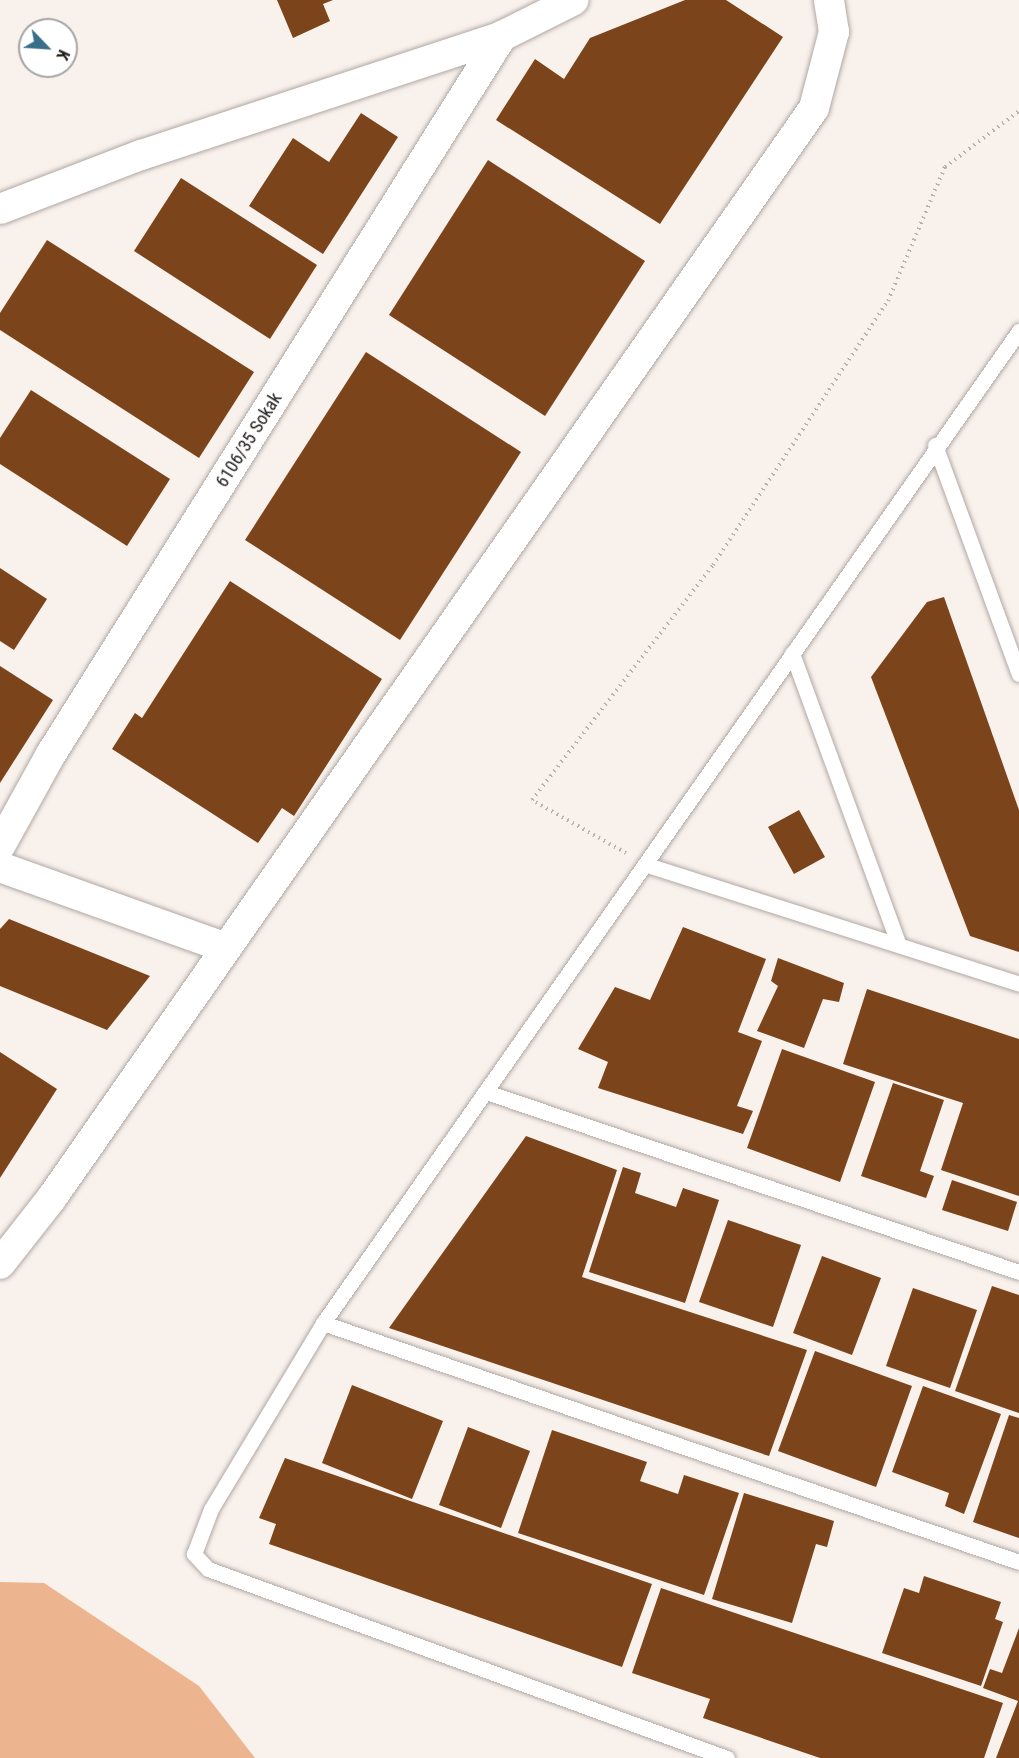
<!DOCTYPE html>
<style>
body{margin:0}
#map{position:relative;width:1019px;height:1758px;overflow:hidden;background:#f9f1ec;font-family:"Roboto Condensed",sans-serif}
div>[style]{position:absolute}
.green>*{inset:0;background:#edb490}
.building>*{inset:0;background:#7c441a}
.path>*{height:4px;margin-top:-2px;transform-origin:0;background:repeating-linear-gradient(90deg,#b8b1ad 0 1.5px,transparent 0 6px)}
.roads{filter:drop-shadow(0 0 2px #b0a8a4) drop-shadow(0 0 2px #b0a8a4)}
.service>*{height:15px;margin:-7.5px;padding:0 7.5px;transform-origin:7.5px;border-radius:7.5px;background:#fff}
.minor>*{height:30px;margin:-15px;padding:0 15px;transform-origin:15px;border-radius:15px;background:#fff}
span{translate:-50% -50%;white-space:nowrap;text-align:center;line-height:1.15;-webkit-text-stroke:6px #fff;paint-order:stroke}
.street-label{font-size:18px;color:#211e1c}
.north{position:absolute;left:18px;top:18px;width:60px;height:60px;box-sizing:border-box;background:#fff;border:2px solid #a6a5a4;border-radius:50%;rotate:115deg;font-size:16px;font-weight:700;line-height:24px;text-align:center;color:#211e1c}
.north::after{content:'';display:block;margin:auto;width:21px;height:27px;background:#386e8a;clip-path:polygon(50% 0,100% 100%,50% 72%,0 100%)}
</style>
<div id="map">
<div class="green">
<div style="clip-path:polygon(0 1582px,44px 1583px,199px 1686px,255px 1758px,0 1758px)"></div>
</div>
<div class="building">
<div style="clip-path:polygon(277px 0,333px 0,323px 4px,330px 21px,293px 38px)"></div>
<div style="clip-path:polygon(685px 0,726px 0,783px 37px,660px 224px,496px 120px,535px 59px,564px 79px,590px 38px)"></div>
<div style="clip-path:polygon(361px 113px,398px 137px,323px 254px,249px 206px,293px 138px,329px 162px)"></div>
<div style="clip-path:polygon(488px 160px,645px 261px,545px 416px,389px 315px)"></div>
<div style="clip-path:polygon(181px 178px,317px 265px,270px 339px,134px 251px)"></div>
<div style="clip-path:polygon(47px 240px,254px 372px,199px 458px,0 330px,0 313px)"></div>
<div style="clip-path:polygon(366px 352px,521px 452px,400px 640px,245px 540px)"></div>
<div style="clip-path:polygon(31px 390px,170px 479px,127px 546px,0 464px,0 438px)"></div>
<div style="clip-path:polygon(0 568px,47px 599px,14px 650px,0 641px)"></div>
<div style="clip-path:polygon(230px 581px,382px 679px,294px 816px,282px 808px,258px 843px,112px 749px,135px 713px,142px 718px)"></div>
<div style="clip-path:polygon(944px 597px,1019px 810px,1019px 952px,970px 936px,871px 677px,927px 602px)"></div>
<div style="clip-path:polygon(0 666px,53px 700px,0 783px)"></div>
<div style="clip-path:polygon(799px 810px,825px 857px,794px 874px,768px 827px)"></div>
<div style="clip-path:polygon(9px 919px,150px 976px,107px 1030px,0 986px,0 929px)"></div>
<div style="clip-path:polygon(683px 927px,766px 959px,738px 1032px,762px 1041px,737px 1106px,753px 1111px,743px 1134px,598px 1088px,608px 1062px,578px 1049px,615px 987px,650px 1000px)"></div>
<div style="clip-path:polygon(778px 958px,844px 983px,839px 1002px,823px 999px,804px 1048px,757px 1031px,778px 986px,771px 981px)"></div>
<div style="clip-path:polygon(867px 989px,1019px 1039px,1019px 1196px,941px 1170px,963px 1103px,843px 1064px)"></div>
<div style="clip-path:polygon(782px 1049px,875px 1082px,840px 1182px,747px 1148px)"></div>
<div style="clip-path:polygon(0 1052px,57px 1089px,0 1178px)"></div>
<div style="clip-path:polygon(893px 1083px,944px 1100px,920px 1171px,934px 1176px,926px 1198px,861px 1176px)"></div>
<div style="clip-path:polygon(526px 1136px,617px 1170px,582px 1277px,807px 1350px,769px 1456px,389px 1328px)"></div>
<div style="clip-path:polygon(623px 1167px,641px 1173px,635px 1193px,676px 1207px,683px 1188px,719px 1200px,685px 1303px,589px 1272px)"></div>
<div style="clip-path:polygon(952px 1180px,1017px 1202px,1008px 1231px,942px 1210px)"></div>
<div style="clip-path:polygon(728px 1220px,801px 1245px,773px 1327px,699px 1302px)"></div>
<div style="clip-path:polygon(822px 1256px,881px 1278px,852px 1355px,793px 1333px)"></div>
<div style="clip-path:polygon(992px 1286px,1019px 1295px,1019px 1413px,955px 1391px)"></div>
<div style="clip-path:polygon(913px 1288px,977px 1310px,950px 1388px,886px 1366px)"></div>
<div style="clip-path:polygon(815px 1351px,912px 1386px,876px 1487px,778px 1451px)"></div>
<div style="clip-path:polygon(352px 1385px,443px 1421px,412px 1499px,322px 1463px)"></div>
<div style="clip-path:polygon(923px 1386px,1001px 1414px,964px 1514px,945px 1506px,949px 1493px,892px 1472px)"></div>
<div style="clip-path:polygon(1009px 1415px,1019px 1418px,1019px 1538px,973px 1522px)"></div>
<div style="clip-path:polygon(468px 1427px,530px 1451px,501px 1528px,439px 1505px)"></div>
<div style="clip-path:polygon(552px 1430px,647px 1462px,640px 1481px,678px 1494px,684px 1475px,739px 1493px,704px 1595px,518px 1533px)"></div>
<div style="clip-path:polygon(285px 1458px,652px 1584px,622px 1667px,269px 1544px,276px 1524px,259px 1518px)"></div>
<div style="clip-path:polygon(744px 1493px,834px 1521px,827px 1547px,816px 1544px,792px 1623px,712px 1599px)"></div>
<div style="clip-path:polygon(924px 1576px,1001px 1602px,995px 1619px,1003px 1622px,981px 1686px,882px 1653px,904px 1588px,919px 1593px)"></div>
<div style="clip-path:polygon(661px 1588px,1003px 1703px,984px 1758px,820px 1758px,703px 1718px,710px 1699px,632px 1673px)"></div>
<div style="clip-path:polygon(1019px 1628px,1019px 1758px,996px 1758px,1018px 1701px,983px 1688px,990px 1669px,1002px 1673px)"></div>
</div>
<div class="path">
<div style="left:626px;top:853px;width:108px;rotate:-150.6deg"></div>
<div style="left:532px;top:800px;width:297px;rotate:-52.4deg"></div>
<div style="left:713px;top:565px;width:317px;rotate:-56.5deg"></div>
<div style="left:888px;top:301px;width:146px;rotate:-67deg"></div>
<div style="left:945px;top:167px;width:93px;rotate:-37.1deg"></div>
</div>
<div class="roads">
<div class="service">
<div style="left:935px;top:445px;width:244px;rotate:69.9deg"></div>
<div style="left:792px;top:653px;width:311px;rotate:69.9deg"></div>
<div style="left:647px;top:865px;width:391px;rotate:17.7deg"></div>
<div style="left:489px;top:1093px;width:559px;rotate:18.66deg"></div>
<div style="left:323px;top:1323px;width:736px;rotate:18.95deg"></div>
<div style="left:727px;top:1758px;width:552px;rotate:-159.99deg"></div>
<div style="left:208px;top:1569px;width:21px;rotate:-133deg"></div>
<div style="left:194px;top:1554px;width:48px;rotate:-69.3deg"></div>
<div style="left:211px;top:1509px;width:217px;rotate:-58.9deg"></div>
<div style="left:323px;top:1323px;width:1212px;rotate:-54.95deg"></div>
</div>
<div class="minor">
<div style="left:0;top:209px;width:151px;rotate:-21deg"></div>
<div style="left:141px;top:155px;width:380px;rotate:-18.2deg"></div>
<div style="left:502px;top:36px;width:80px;rotate:-26.6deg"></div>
<div style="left:0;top:846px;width:105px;rotate:-61deg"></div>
<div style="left:51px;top:754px;width:848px;rotate:-57.87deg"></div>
<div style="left:0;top:867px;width:240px;rotate:19.7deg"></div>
<div style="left:0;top:1264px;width:83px;rotate:-51.9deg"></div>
<div style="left:51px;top:1199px;width:1331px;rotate:-55.03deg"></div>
<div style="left:814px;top:108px;width:79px;rotate:-75.3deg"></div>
<div style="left:834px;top:32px;width:32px;rotate:-99deg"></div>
</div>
</div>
<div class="street-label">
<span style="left:249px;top:440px;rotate:-58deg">6106/35 Sokak</span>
</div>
<div class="north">K</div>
</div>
